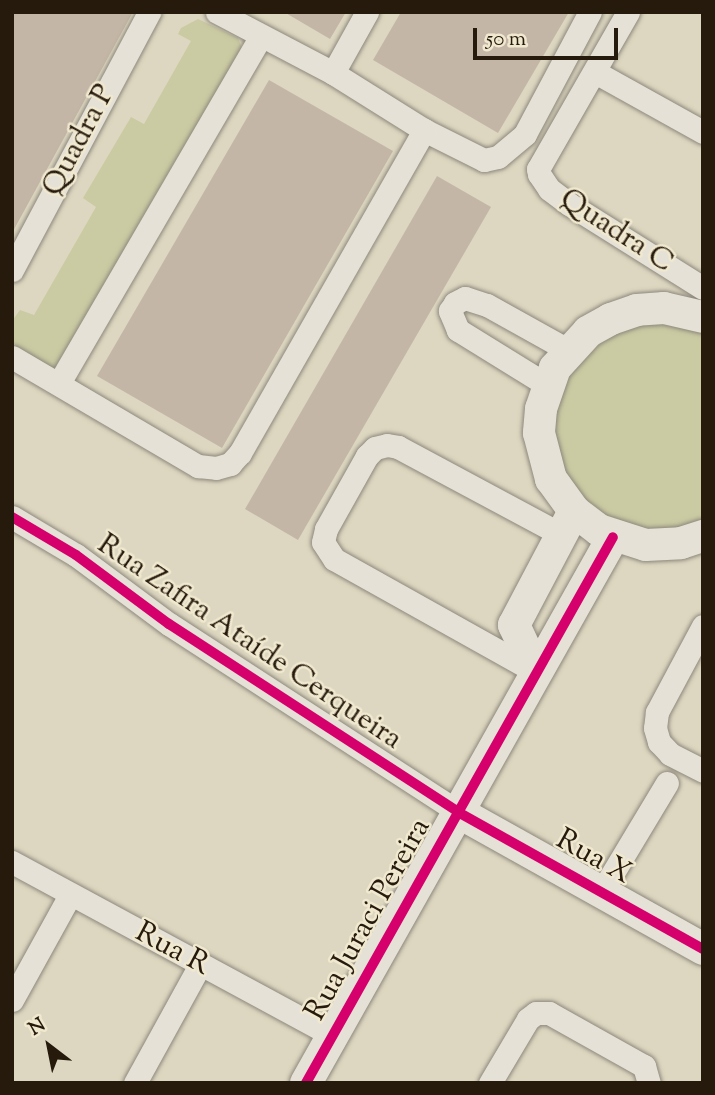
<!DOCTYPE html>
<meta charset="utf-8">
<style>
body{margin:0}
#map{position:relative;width:715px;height:1095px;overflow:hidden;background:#ddd7c1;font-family:"Sorts Mill Goudy",serif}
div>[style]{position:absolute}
.green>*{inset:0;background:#cacaa3}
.building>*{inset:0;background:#c4b6a6}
.roads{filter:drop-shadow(0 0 2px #8d887b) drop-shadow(0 0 2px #8d887b)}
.street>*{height:23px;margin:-11.5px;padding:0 11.5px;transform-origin:11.5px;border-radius:11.5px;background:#e5e1d6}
.secondary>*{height:32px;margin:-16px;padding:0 16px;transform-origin:16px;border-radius:16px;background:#e5e1d6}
.cycleway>*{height:10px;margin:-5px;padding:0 5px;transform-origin:5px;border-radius:5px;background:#d6006c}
span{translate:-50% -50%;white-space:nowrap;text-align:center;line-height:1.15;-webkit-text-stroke:5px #f1e9cf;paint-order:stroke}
.street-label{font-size:30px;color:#261a0c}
.frame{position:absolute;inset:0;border:14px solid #261a0c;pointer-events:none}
.north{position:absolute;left:14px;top:1011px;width:70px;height:70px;-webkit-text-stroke:5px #f1e9cf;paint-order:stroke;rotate:328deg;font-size:19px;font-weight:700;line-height:28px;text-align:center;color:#261a0c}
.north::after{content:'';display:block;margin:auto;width:24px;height:32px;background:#261a0c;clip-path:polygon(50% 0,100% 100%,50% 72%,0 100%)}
.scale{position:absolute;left:473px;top:28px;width:145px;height:32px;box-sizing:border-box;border:4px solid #261a0c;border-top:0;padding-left:9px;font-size:21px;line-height:24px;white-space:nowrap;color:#261a0c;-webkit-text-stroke:5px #f1e9cf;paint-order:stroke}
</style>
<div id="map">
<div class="green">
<div style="clip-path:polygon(198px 19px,238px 38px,244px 53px,58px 368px,51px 367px,17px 347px,12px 341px,12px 321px,20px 310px,34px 315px,96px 207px,83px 198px,131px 117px,144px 124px,191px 41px,178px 34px,181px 28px)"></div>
<div style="clip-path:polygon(628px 317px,703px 323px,703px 527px,664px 537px,605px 524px,551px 459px,560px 371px)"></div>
</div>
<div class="building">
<div style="clip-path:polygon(12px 12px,133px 12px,12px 233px)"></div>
<div style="clip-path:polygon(284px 12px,346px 12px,330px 39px)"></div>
<div style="clip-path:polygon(401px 12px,569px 12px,498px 133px,373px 60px)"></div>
<div style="clip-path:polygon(269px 80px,393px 151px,222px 448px,97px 376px)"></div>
<div style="clip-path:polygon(437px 176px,491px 207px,298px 540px,245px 509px)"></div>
</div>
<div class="roads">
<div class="street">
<div style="left:217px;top:12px;width:131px;rotate:27.7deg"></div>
<div style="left:333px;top:73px;width:107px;rotate:32.1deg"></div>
<div style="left:424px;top:130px;width:67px;rotate:26.6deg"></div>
<div style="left:484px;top:160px;width:14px;rotate:-12deg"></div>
<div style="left:498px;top:157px;width:35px;rotate:-40deg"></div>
<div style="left:525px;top:134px;width:138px;rotate:-62deg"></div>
<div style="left:628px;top:12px;width:181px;rotate:119.8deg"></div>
<div style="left:538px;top:169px;width:5px;rotate:79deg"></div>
<div style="left:539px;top:174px;width:18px;rotate:56deg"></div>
<div style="left:549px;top:189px;width:25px;rotate:37deg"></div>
<div style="left:569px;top:204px;width:158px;rotate:32.1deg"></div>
<div style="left:595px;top:72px;width:124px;rotate:29.1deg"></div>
<div style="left:333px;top:73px;width:70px;rotate:-60.9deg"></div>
<div style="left:12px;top:270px;width:292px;rotate:-62deg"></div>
<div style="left:12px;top:357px;width:216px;rotate:30.4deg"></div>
<div style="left:198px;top:466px;width:18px;rotate:6deg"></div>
<div style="left:216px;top:468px;width:15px;rotate:-16deg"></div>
<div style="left:230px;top:464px;width:15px;rotate:-48deg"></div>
<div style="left:240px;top:453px;width:372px;rotate:-60.3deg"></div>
<div style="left:59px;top:383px;width:400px;rotate:-59.8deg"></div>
<div style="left:547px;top:385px;width:105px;rotate:-148.3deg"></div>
<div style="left:458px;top:330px;width:21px;rotate:-113deg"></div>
<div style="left:450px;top:311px;width:9px;rotate:-58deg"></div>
<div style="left:455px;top:303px;width:11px;rotate:-27deg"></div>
<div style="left:465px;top:298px;width:23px;rotate:18deg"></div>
<div style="left:487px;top:305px;width:93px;rotate:29.1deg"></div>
<div style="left:12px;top:517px;width:74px;rotate:30.7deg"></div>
<div style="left:76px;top:555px;width:116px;rotate:36.6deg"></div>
<div style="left:169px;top:624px;width:345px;rotate:33deg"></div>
<div style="left:703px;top:626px;width:98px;rotate:118.1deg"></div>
<div style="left:657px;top:712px;width:16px;rotate:97deg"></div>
<div style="left:655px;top:728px;width:15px;rotate:74deg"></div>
<div style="left:659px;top:742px;width:16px;rotate:47deg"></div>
<div style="left:670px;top:754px;width:37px;rotate:27deg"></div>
<div style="left:536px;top:672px;width:231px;rotate:-150.8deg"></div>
<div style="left:334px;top:559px;width:20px;rotate:-123deg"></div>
<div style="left:323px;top:542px;width:13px;rotate:-77deg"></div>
<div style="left:326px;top:529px;width:84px;rotate:-60.7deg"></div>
<div style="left:367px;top:456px;width:11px;rotate:-45deg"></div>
<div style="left:375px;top:448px;width:12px;rotate:-14deg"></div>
<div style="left:387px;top:445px;width:11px;rotate:10deg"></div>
<div style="left:398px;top:447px;width:186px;rotate:28.2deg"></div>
<div style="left:12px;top:862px;width:364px;rotate:28.4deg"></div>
<div style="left:602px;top:891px;width:126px;rotate:-59deg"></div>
<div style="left:12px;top:1000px;width:120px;rotate:-61.1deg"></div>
<div style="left:135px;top:1083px;width:135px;rotate:-61.2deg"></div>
<div style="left:490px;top:1083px;width:74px;rotate:-59.3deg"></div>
<div style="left:528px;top:1019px;width:10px;rotate:-37deg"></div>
<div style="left:536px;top:1013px;width:13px"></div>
<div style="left:549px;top:1013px;width:109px;rotate:29.2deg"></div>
<div style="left:644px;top:1066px;width:18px;rotate:74deg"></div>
</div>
<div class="secondary">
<div style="left:703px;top:317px;width:40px;rotate:-167deg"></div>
<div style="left:664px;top:308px;width:27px;rotate:176deg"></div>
<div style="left:637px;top:310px;width:28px;rotate:161deg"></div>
<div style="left:611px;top:319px;width:26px;rotate:151deg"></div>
<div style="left:588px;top:332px;width:49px;rotate:132.5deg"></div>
<div style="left:555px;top:368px;width:43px;rotate:108.9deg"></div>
<div style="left:541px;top:409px;width:24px;rotate:95deg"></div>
<div style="left:539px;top:433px;width:48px;rotate:75.4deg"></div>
<div style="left:551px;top:479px;width:39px;rotate:54deg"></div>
<div style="left:574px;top:511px;width:31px;rotate:37deg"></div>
<div style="left:599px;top:530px;width:49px;rotate:17.7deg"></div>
<div style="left:646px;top:545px;width:35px;rotate:-3deg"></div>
<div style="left:681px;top:543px;width:23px;rotate:-18deg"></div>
<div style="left:536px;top:672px;width:52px;rotate:-115.1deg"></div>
<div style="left:514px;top:625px;width:129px;rotate:-62.2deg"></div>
<div style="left:458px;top:812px;width:281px;rotate:29.2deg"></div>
<div style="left:306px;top:1083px;width:626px;rotate:-60.65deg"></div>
</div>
</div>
<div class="cycleway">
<div style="left:12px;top:517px;width:74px;rotate:30.7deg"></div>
<div style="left:76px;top:555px;width:116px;rotate:36.6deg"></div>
<div style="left:169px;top:624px;width:345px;rotate:33deg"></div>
<div style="left:458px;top:812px;width:281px;rotate:29.2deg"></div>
<div style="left:306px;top:1083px;width:626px;rotate:-60.65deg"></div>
</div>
<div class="street-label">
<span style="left:80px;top:141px;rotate:-62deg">Quadra P</span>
<span style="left:616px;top:232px;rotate:33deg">Quadra C</span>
<span style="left:249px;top:643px;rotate:34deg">Rua Zafira Ataíde Cerqueira</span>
<span style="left:593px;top:858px;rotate:29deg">Rua X</span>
<span style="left:369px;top:920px;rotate:-61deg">Rua Juraci Pereira</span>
<span style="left:172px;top:950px;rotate:28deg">Rua R</span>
</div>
<div class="frame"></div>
<div class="north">N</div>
<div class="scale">50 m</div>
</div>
